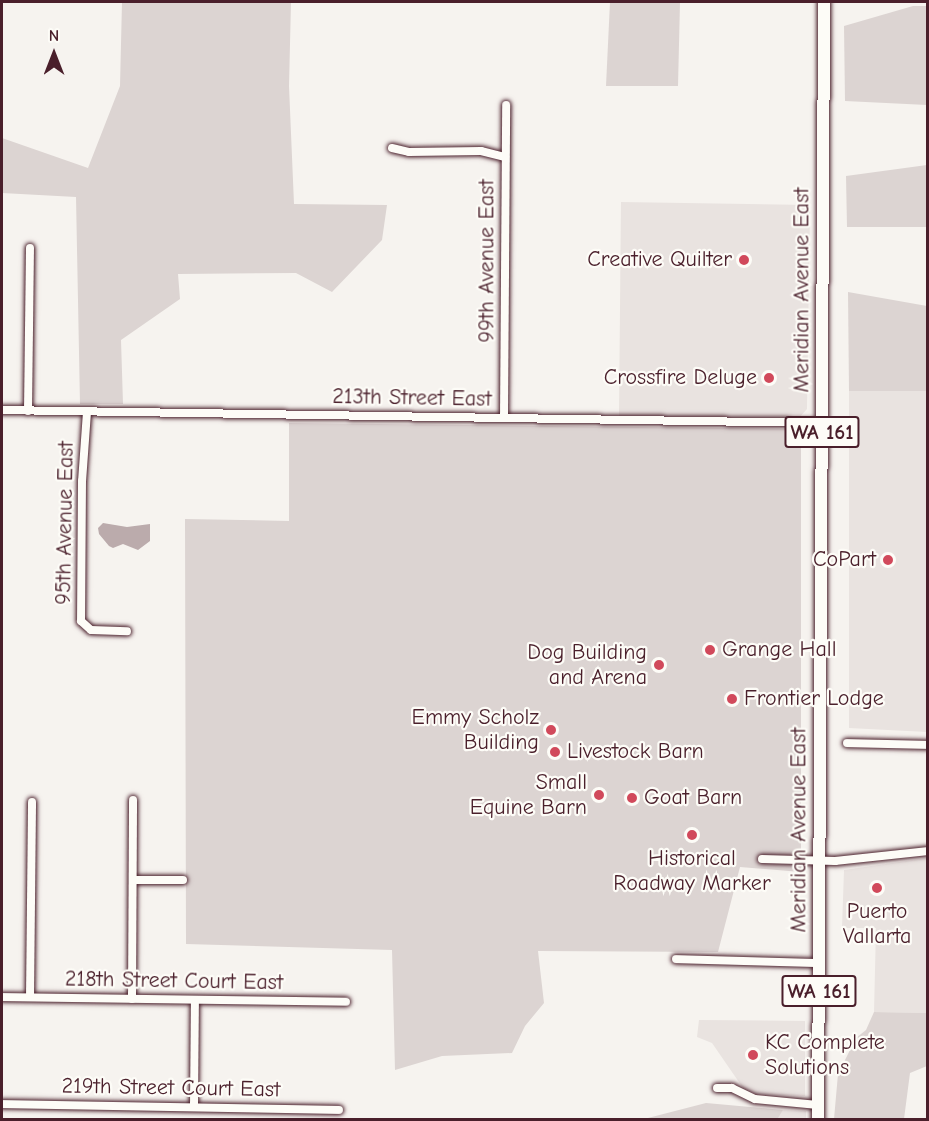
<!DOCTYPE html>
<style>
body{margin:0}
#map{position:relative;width:929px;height:1121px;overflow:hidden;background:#f6f3ef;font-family:"Comic Neue",sans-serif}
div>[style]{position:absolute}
.built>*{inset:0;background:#e9e3e0}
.green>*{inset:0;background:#dcd4d2}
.water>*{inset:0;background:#bbabac}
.roads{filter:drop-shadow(0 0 2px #4a1f2b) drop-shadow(0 0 2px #4a1f2b)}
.minor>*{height:8px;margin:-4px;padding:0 4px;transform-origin:4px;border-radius:4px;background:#fdfcf7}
.primary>*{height:12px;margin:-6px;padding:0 6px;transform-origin:6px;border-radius:6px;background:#fdfcf7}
.dots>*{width:16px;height:16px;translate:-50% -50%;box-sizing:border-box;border:3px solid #fdfcf7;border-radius:50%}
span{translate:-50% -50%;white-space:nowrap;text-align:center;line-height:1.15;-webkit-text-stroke:4.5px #fdfcf7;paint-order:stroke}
.shield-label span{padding:2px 4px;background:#fdfcf7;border:2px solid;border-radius:4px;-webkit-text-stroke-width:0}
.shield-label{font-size:21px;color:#4a1f2b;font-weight:700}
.poi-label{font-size:22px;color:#4a1f2b}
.right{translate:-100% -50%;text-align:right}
.left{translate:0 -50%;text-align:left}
.street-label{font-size:22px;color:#4a1f2b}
.frame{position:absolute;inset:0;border:3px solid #4a1f2b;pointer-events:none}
.north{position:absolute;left:24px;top:24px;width:60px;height:60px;-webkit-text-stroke:4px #fdfcf7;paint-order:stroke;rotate:0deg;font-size:16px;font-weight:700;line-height:24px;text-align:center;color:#4a1f2b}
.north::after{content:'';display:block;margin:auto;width:21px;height:27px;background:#4a1f2b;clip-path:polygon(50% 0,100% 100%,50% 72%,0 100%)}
</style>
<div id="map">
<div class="built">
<div style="clip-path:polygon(621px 202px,810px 205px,807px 409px,797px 420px,619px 416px)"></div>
<div style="clip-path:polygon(849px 391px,927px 391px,927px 732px,849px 728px)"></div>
<div style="clip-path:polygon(927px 858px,927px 1013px,874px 1012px,876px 928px,842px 928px,844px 870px)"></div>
<div style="clip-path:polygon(699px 1020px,805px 1021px,805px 1096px,756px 1094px,743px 1088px,712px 1043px,697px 1037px)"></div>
<div style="clip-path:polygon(783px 1110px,806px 1111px,806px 1119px,774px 1120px)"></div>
</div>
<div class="green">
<div style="clip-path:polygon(122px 2px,291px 2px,289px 86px,294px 204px,387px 205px,382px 240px,332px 292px,296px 273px,178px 274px,180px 299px,121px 340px,123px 404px,80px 404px,76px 197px,2px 193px,2px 138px,88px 168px,120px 86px)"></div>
<div style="clip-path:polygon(610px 2px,680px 2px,678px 86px,606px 86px)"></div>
<div style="clip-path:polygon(913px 6px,927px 6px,927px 105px,845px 101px,844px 26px)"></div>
<div style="clip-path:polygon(927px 165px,927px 227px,847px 227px,846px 176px)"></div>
<div style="clip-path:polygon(848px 292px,927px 306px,927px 391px,849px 391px)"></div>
<div style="clip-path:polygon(289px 423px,801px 429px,801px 872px,740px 867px,718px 952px,538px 951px,544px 1003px,525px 1026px,512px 1053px,442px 1056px,395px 1070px,392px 950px,186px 944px,185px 519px,289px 521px)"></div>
<div style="clip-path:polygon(874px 1012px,927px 1013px,927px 1066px,910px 1073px,904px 1119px,834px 1119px,838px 1074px,856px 1038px,866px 1030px)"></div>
<div style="clip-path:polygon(706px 1103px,783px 1110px,778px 1118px,774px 1119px,644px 1119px)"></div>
</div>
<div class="water">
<div style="clip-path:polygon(103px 523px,127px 527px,150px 524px,150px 541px,138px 550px,123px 544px,113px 548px,109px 546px,99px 534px,98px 528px)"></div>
</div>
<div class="roads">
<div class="minor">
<div style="left:392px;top:148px;width:17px;rotate:13deg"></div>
<div style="left:409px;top:152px;width:72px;rotate:-0.8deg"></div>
<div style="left:481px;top:151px;width:25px;rotate:14deg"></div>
<div style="left:2px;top:410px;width:820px;rotate:0.91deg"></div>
<div style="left:28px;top:411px;width:163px;rotate:-89.3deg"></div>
<div style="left:87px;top:412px;width:69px;rotate:94.1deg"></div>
<div style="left:82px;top:481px;width:140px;rotate:90.4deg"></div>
<div style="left:81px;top:621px;width:13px;rotate:42deg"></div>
<div style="left:91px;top:630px;width:36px;rotate:2deg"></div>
<div style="left:504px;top:418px;width:313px;rotate:-89.6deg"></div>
<div style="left:847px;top:743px;width:81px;rotate:1.4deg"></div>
<div style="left:762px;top:859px;width:73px;rotate:1.6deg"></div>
<div style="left:835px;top:861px;width:94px;rotate:-6.1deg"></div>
<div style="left:134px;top:880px;width:49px"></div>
<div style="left:676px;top:959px;width:144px;rotate:1.6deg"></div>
<div style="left:2px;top:997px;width:344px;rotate:0.8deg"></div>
<div style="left:30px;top:997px;width:195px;rotate:-89.4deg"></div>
<div style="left:132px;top:999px;width:199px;rotate:-89.7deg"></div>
<div style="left:717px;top:1088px;width:15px"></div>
<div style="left:732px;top:1088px;width:25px;rotate:26deg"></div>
<div style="left:755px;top:1099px;width:63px;rotate:5.4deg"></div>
<div style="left:2px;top:1104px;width:337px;rotate:1deg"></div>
<div style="left:194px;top:1106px;width:106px;rotate:-89.5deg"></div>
</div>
<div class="primary">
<div style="left:818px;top:1120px;width:1118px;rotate:-89.69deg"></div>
</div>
</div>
<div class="dots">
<div style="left:744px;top:260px;background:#d1495b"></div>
<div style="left:769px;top:378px;background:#d1495b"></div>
<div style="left:888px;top:560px;background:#d1495b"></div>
<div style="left:710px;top:650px;background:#d1495b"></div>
<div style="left:659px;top:665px;background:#d1495b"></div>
<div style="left:732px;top:699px;background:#d1495b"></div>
<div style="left:551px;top:730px;background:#d1495b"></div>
<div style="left:555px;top:752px;background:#d1495b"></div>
<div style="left:599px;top:795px;background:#d1495b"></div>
<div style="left:632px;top:798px;background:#d1495b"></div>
<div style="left:692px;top:835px;background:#d1495b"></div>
<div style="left:877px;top:888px;background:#d1495b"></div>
<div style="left:753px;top:1055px;background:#d1495b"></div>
</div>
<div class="shield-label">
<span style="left:822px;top:432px">WA 161</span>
<span style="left:819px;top:991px">WA 161</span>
</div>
<div class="poi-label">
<span class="right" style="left:732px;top:260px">Creative Quilter</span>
<span class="right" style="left:757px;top:378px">Crossfire Deluge</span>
<span class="right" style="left:876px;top:560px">CoPart</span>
<span class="left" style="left:722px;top:650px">Grange Hall</span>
<span class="right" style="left:647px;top:665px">Dog Building<br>and Arena</span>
<span class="left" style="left:744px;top:699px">Frontier Lodge</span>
<span class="right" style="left:539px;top:730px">Emmy Scholz<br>Building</span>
<span class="left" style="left:567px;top:752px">Livestock Barn</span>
<span class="right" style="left:587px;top:795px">Small<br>Equine Barn</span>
<span class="left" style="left:644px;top:798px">Goat Barn</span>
<span style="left:692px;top:871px">Historical<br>Roadway Marker</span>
<span style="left:877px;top:924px">Puerto<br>Vallarta</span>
<span class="left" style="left:765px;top:1055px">KC Complete<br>Solutions</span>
</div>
<div class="street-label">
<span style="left:487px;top:261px;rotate:-90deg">99th Avenue East</span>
<span style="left:802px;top:290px;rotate:-90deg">Meridian Avenue East</span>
<span style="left:412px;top:398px;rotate:1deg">213th Street East</span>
<span style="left:65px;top:523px;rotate:-89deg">95th Avenue East</span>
<span style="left:799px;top:830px;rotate:-90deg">Meridian Avenue East</span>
<span style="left:174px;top:981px;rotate:1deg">218th Street Court East</span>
<span style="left:171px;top:1088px;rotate:1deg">219th Street Court East</span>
</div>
<div class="frame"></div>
<div class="north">N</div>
</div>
